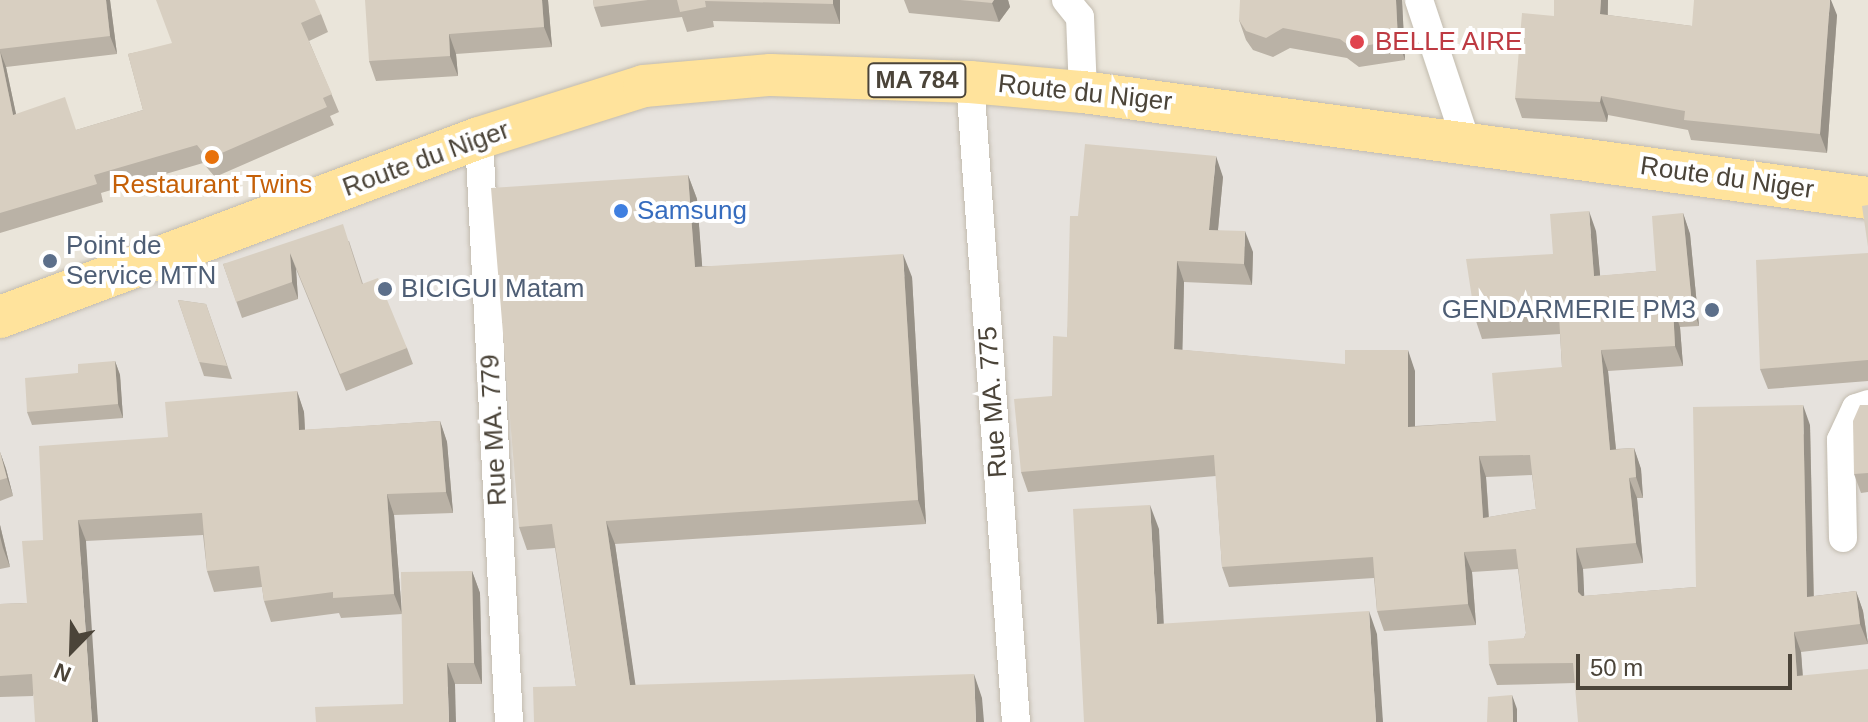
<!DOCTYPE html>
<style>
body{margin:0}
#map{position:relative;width:1868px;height:722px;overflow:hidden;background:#f6f3ec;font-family:Arial,sans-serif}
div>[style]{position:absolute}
.residential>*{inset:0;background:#eae5da}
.industrial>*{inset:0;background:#e6e2dd}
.roads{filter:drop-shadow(0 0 2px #c2bbae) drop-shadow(0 0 2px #c2bbae)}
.street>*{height:28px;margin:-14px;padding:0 14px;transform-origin:14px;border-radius:14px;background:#fff}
.primary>*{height:42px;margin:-21px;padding:0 21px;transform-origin:21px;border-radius:21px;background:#ffe39c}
.wall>*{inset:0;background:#bab2a6}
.shaded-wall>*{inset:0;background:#979187}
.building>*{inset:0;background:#d8cfc1}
.dots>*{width:22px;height:22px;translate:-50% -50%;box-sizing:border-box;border:4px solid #fff;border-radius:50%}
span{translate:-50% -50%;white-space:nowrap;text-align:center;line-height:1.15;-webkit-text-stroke:8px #fff;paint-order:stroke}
.shield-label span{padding:2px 6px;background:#fff;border:2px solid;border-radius:6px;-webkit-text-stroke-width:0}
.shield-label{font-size:24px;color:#4b4439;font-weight:700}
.health-label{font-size:26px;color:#be3a42}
.left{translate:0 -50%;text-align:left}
.street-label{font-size:26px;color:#4b4439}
.food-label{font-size:26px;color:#c56008}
.shop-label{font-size:26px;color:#366cbe}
.service-label{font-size:26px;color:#4e5e75}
.right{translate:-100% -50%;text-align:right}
.north{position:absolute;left:32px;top:610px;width:80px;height:80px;-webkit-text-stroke:6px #fff;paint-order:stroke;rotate:203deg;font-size:22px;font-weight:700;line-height:32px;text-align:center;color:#4b4439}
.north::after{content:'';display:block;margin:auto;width:28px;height:36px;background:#4b4439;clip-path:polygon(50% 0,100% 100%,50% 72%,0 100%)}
.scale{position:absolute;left:1576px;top:654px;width:216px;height:36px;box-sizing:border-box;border:4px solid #4b4439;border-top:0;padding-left:10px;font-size:24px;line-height:28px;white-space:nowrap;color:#4b4439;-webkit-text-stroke:6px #fff;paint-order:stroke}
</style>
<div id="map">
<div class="residential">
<div style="clip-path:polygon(0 0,1868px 0,1868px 203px,0 317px)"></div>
</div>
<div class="industrial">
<div style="clip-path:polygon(771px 75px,1868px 198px,1868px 722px,0 722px,0 317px,479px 138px)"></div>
</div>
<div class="roads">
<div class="street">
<div style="left:1066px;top:0;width:22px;rotate:51deg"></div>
<div style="left:1080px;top:17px;width:75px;rotate:87.7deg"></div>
<div style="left:1419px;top:0;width:152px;rotate:71.6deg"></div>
<div style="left:970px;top:82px;width:642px;rotate:85.89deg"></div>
<div style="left:479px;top:138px;width:585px;rotate:87.06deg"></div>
<div style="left:1843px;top:538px;width:98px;rotate:-91.2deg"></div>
<div style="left:1841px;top:440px;width:35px;rotate:-65deg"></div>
<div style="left:1856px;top:408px;width:13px;rotate:-18deg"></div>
</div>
<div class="primary">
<div style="left:0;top:317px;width:511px;rotate:-20.49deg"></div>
<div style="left:479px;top:138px;width:173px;rotate:-17.5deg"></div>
<div style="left:644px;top:86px;width:127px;rotate:-5deg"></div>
<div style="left:771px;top:75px;width:199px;rotate:2deg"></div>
<div style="left:970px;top:82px;width:113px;rotate:5.1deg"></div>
<div style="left:1083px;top:92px;width:792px;rotate:7.69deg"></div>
</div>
</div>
<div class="wall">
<div style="clip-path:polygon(0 0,110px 0,117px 54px,6px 67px,16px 114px,76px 130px,143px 110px,128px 54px,321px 14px,328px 32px,309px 41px,339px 112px,330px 116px,334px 125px,215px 177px,203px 163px,101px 193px,103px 202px,0 233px)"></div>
<div style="clip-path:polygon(548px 0,552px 47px,456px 54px,458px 76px,376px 81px,369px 61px)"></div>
<div style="clip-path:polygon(593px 0,840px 0,840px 24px,713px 21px,714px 27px,687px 32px,682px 17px,601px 27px,594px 7px)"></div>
<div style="clip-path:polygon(904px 0,1008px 0,1010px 7px,999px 22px,909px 13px)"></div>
<div style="clip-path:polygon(1402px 0,1405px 60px,1359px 67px,1347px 58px,1290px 48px,1273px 57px,1253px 50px,1246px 40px,1239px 20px)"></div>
<div style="clip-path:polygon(1554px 0,1608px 0,1608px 15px,1692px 26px,1837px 15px,1827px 153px,1691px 140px,1688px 130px,1608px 115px,1607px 122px,1522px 118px,1515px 98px,1554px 16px)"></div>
<div style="clip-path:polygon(688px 175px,697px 199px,702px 266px,912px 277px,926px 524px,615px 544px,635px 685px,982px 698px,576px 686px,555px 548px,527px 550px,519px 527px)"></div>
<div style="clip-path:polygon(evenodd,1223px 177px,1218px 230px,1253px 252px,1252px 285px,1184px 282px,1182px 350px,1415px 371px,1415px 426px,1496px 421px,1562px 367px,1560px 334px,1482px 339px,1475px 318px,1553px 254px,1596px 231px,1600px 276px,1656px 271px,1683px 213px,1690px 234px,1699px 326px,1680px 327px,1683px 366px,1608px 371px,1616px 449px,1634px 448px,1641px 469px,1643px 498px,1637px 498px,1643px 563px,1583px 569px,1584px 596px,1696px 587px,1810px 425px,1814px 596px,1856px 591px,1863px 611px,1868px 644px,1801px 652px,1803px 676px,1868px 722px,1575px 683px,1497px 685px,1489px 664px,1524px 638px,1526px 633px,1518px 569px,1472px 572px,1476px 625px,1384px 631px,1377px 611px,1374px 578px,1229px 587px,1222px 567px,1216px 476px,1028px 492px,1021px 472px,1052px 396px,1067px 337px,1078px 216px,1223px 177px,1532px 475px,1536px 509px,1489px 517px,1486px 477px,1532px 475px)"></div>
<div style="clip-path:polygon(349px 241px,363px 284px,407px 348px,413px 364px,346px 391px,296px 269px,298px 299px,242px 318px,223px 264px)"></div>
<div style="clip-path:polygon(1868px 253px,1868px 381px,1768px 389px,1760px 369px)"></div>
<div style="clip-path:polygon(178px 300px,206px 304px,232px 379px,204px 376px)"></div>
<div style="clip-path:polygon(115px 361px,120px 375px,123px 418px,32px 425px,27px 412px,78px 373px)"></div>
<div style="clip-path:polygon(297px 391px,304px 412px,305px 430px,440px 421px,447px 442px,453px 513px,394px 515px,402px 614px,341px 618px,339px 613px,271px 622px,264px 601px,262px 587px,214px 592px,207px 571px,203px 535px,86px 541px,33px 696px,0 697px,0 604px,27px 603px,43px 540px,168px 437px)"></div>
<div style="clip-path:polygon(1868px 405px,1868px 492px,1861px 493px,1854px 474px)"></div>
<div style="clip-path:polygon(0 452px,6px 469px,13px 496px,0 501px)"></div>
<div style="clip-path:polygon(0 525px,10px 567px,0 569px)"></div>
<div style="clip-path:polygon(472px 571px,480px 593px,482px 684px,455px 684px,403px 704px)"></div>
</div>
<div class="shaded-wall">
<div style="clip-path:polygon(106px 0,110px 0,117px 54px,110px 36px)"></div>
<div style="clip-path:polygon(542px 0,548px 0,552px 47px,544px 27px)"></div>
<div style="clip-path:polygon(833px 0,840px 0,840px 24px,833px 4px)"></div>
<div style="clip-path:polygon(994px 0,1008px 0,1010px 7px,999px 22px,992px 3px)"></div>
<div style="clip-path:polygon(1396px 0,1402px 0,1405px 60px,1398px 40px)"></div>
<div style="clip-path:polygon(1601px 0,1608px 0,1607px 33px,1600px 14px)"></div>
<div style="clip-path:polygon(1830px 0,1831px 0,1837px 15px,1827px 153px,1820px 134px)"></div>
<div style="clip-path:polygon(449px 34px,456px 54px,458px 76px,450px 56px)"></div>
<div style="clip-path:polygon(0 51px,6px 67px,20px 133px,13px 115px)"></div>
<div style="clip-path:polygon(1601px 96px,1608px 115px,1607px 122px,1600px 102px)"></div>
<div style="clip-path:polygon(1216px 156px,1223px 177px,1216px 250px,1209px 230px)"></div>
<div style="clip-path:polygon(688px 175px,697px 199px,704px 290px,695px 267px)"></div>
<div style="clip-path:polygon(1589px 211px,1596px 231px,1602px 296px,1594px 276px)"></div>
<div style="clip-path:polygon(1683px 213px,1690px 234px,1699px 326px,1692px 305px)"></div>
<div style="clip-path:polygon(1245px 231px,1253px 252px,1252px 285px,1244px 264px)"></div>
<div style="clip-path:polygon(290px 253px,296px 269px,298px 299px,292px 282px)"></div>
<div style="clip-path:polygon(903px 254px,912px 277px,926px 524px,918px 500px)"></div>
<div style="clip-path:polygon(1177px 261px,1184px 282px,1182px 370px,1174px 349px)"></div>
<div style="clip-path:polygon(1673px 307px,1680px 327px,1683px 366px,1675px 346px)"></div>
<div style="clip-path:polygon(1408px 350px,1415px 371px,1415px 447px,1408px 427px)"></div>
<div style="clip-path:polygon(1601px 350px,1608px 371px,1618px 470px,1610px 450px)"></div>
<div style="clip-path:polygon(115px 361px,120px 375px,123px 418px,118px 404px)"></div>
<div style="clip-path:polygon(297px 391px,304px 412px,306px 451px,299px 430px)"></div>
<div style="clip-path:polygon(1803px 405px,1810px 425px,1814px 618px,1807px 597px)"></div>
<div style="clip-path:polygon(440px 421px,447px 442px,453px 513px,446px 492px)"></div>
<div style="clip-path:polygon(1634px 448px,1641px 469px,1643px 498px,1636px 477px)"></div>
<div style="clip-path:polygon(0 452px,6px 469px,13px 496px,7px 478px)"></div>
<div style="clip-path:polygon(1479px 456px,1486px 477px,1490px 539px,1483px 518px)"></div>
<div style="clip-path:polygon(1629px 478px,1637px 498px,1643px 563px,1636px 543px)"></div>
<div style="clip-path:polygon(387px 494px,394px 515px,402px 614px,394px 594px)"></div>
<div style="clip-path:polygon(1150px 505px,1159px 529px,1165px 647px,1157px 624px)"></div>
<div style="clip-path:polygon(78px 520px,86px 541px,98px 722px,92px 722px)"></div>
<div style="clip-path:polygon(606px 521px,615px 544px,639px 709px,630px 685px)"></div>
<div style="clip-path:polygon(0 525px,10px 567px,3px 548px,0 536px)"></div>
<div style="clip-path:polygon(1576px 548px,1583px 569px,1585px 612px,1578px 592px)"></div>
<div style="clip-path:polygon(1464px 552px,1472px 572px,1476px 625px,1468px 604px)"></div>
<div style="clip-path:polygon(472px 571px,480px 593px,482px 684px,474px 663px)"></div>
<div style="clip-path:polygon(1856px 591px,1863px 611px,1868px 644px,1860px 624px)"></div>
<div style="clip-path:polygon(1369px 611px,1377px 634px,1383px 722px,1376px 722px)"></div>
<div style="clip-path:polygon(1794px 632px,1801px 652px,1804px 696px,1797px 676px)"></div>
<div style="clip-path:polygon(447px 663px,455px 684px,456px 722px,449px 722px)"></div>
<div style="clip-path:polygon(974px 674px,982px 698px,984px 722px,976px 722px)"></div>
<div style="clip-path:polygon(1512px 695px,1517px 709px,1517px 722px,1513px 722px)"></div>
</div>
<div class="building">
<div style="clip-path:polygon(0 0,106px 0,110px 36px,0 49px)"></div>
<div style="clip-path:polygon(156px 0,315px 0,321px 14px,301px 23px,332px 94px,323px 98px,327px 107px,208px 159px,197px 145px,94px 175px,97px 184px,0 213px,0 52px,13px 115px,65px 97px,76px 130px,143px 110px,128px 54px,172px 43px)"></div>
<div style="clip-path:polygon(365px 0,542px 0,544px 27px,449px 34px,450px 56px,369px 61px)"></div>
<div style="clip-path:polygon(593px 0,648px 0,594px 7px)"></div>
<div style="clip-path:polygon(677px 0,833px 0,833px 4px,705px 1px,706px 7px,680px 12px)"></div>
<div style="clip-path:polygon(960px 0,994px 0,992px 3px)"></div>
<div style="clip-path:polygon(1240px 0,1396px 0,1398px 40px,1352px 48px,1340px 39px,1283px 28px,1266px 38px,1246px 31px,1239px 20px)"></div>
<div style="clip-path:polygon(1554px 0,1601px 0,1600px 14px,1692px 26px,1694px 0,1830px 0,1820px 134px,1684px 120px,1685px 111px,1601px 96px,1600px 102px,1515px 98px,1522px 13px,1554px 16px)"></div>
<div style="clip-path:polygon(evenodd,1085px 144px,1216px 156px,1209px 230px,1245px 231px,1244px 264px,1177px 261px,1174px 349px,1345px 364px,1345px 350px,1408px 350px,1408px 427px,1496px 421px,1492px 373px,1562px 367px,1559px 316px,1554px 313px,1475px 318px,1466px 259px,1553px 254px,1550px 214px,1589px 211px,1594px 276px,1656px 271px,1652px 216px,1683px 213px,1692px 305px,1673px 307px,1675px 346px,1601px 350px,1610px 450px,1634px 448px,1636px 477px,1629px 478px,1636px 543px,1576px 548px,1578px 592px,1582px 596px,1696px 587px,1693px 407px,1803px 405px,1807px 597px,1856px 591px,1860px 624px,1794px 632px,1797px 676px,1868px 669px,1868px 722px,1578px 722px,1573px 663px,1489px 664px,1488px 641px,1524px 638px,1526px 633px,1516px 549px,1464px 552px,1468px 604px,1377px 611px,1373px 557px,1222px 567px,1214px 455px,1021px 472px,1014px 399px,1052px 396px,1053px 336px,1067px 337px,1070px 216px,1078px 216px,1085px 144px,1530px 455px,1536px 509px,1483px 518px,1479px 456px,1530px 455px)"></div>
<div style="clip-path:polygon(688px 175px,695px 267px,903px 254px,918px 500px,606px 521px,630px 685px,974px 674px,976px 722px,534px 722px,533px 687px,576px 686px,552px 524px,519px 527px,491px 188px)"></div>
<div style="clip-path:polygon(1868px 205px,1868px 247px,1862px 206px)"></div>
<div style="clip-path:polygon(343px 224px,362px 284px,378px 278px,407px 348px,340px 374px,290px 253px,292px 282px,236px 302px,223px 264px)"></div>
<div style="clip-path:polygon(1868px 253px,1868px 360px,1760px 369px,1756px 260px)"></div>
<div style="clip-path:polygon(178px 300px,206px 304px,227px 366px,199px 362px)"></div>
<div style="clip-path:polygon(115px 361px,118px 404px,27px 412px,25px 378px,78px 373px,78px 364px)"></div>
<div style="clip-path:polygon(297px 391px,299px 430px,440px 421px,446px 492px,387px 494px,394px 594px,333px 598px,333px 592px,264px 601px,259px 566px,207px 571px,202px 513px,78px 520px,92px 722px,35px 722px,32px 674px,0 676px,0 604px,27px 603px,22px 541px,43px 540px,39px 446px,168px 437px,165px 402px)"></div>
<div style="clip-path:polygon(1860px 405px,1868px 405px,1868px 473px,1854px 474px,1853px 421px)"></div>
<div style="clip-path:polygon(0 452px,7px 478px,0 480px)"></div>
<div style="clip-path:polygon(1150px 505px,1157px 624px,1369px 611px,1376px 722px,1084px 722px,1073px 509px)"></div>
<div style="clip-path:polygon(472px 571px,474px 663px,447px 663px,449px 722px,316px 722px,315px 707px,403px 704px,401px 572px)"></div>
<div style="clip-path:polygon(1512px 695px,1513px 722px,1487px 722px,1488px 697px)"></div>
</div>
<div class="dots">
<div style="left:1357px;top:42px;background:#e0444e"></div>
<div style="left:212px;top:157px;background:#e8710a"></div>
<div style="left:621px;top:211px;background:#3f7fe0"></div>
<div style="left:50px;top:261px;background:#5c6f8a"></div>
<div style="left:385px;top:289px;background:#5c6f8a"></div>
<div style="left:1712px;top:310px;background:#5c6f8a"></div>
</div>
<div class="shield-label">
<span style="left:917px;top:80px">MA 784</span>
</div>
<div class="health-label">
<span class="left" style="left:1375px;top:42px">BELLE AIRE</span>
</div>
<div class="street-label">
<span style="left:1085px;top:93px;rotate:6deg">Route du Niger</span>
<span style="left:426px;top:159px;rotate:-20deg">Route du Niger</span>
<span style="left:1727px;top:178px;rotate:8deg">Route du Niger</span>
<span style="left:993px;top:402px;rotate:-94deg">Rue MA. 775</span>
<span style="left:494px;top:430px;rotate:-93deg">Rue MA. 779</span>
</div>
<div class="food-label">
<span style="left:212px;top:185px">Restaurant Twins</span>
</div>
<div class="shop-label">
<span class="left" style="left:637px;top:211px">Samsung</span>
</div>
<div class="service-label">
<span class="left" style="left:66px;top:261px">Point de<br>Service MTN</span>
<span class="left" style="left:401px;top:289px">BICIGUI Matam</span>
<span class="right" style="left:1696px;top:310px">GENDARMERIE PM3</span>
</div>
<div class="north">N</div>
<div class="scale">50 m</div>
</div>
